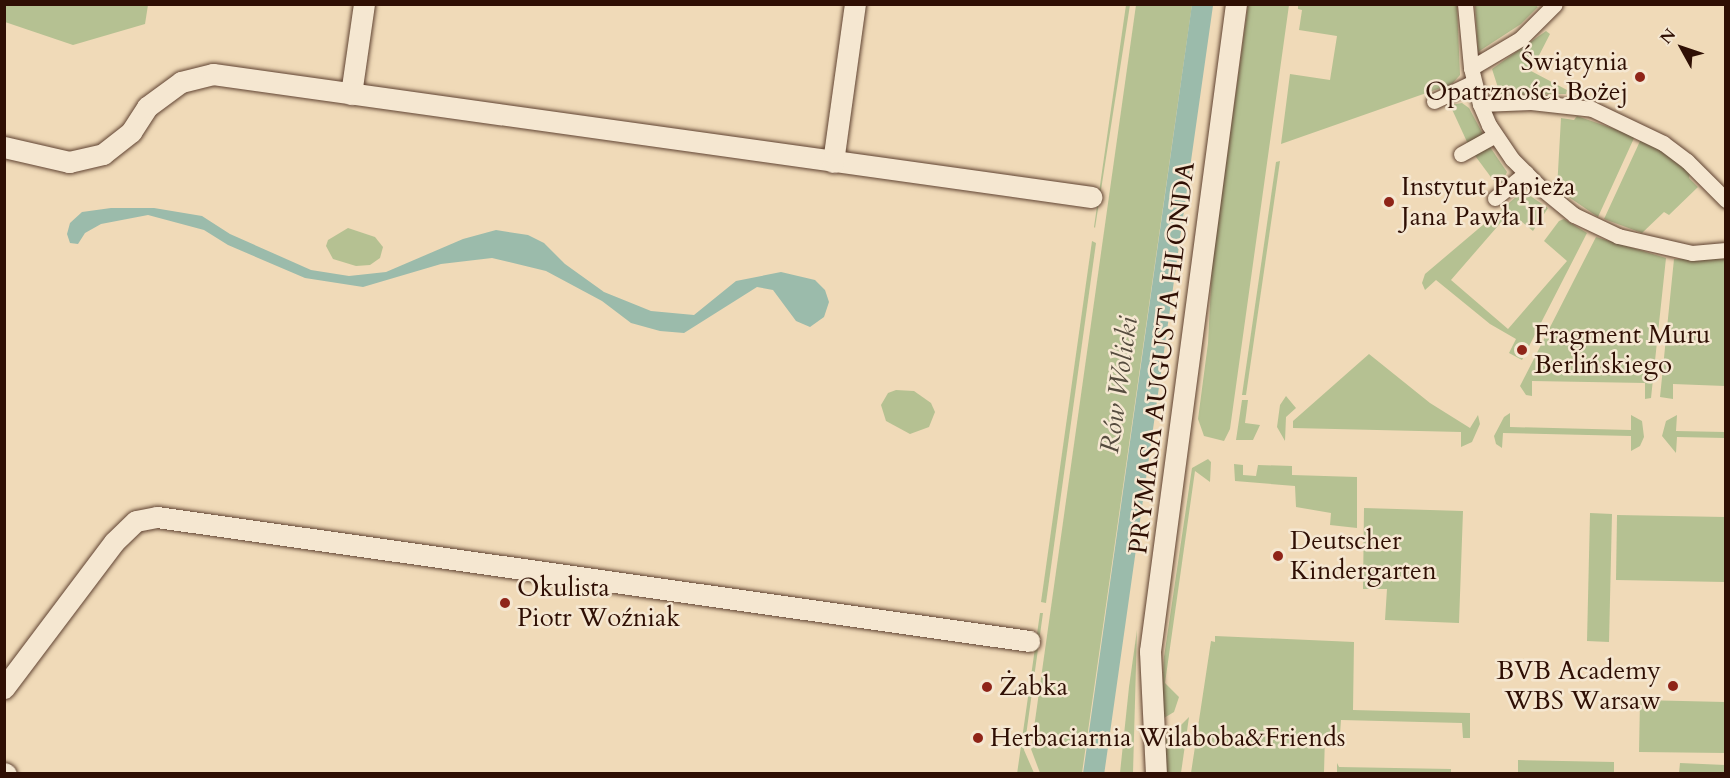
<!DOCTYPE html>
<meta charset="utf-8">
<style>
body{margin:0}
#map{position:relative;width:1730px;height:778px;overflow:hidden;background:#f0dab8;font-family:Cardo,serif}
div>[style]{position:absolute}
.green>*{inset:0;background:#b5c192}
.water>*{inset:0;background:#9bbbab}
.canal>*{height:21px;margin:-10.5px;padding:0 10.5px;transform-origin:10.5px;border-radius:10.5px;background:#9bbbab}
.roads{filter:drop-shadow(0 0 2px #5f4231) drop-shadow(0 0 2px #5f4231)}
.pedestrian>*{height:15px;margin:-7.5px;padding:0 7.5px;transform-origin:7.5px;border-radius:7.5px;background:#f5e7d1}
.minor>*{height:21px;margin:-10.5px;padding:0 10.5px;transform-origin:10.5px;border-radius:10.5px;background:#f5e7d1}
.dots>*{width:16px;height:16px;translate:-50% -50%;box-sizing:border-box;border:3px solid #f5e7d1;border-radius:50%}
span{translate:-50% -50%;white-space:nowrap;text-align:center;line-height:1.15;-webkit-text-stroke:5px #f5e7d1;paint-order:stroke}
.poi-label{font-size:26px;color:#2f0f04}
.right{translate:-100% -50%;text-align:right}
.left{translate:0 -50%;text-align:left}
.street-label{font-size:26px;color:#2f0f04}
.water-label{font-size:27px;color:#554b3e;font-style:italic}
.frame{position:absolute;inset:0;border:6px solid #2f0f04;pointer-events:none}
.north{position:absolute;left:1652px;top:18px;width:60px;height:60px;-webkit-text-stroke:4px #f5e7d1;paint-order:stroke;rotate:310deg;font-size:16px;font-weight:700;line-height:24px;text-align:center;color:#2f0f04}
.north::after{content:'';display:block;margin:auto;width:21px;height:27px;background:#2f0f04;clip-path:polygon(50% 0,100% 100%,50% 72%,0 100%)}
</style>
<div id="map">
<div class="green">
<div style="clip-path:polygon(5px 4px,148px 4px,148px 5px,145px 24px,73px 45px,5px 22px)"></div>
<div style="clip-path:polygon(1534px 4px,1538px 7px,1521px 24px,1478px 52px,1475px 5px)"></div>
<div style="clip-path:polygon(1126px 5px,1130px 5px,1095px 228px,1094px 227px)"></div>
<div style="clip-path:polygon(1136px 5px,1192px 5px,1082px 773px,1040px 773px,1031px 749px)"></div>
<div style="clip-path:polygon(1248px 5px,1289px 5px,1230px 429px,1224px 441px,1204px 436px,1198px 419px,1208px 343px,1212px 266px)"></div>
<div style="clip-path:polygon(1298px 5px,1457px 5px,1460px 75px,1452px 84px,1281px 144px,1290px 74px,1330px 80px,1337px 36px,1299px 30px,1302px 10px,1298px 9px)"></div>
<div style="clip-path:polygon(1546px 31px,1550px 34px,1531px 71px,1567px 90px,1566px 94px,1500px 94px,1492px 69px)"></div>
<div style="clip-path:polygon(1462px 103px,1469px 108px,1484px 136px,1468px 144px,1450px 105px)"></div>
<div style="clip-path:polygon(1577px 116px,1635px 136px,1598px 217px,1557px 189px,1561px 118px,1574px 120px)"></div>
<div style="clip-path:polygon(1641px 139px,1666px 153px,1690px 173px,1689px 178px,1698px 187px,1669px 215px,1664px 212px,1642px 233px,1604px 219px)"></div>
<div style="clip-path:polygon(1488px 144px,1507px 172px,1499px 188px,1473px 153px)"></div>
<div style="clip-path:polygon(1280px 161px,1246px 395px,1242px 395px,1276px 162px)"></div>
<div style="clip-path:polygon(1523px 191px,1548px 208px,1533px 231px,1510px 212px,1451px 280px,1508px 329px,1567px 261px,1544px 241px,1559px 221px,1564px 219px,1587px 233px,1522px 360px,1509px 353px,1516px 339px,1490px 324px,1436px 280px,1425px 290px,1422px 283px,1425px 274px)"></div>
<div style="clip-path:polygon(348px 228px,375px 237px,383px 247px,380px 258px,370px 265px,356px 266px,333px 259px,326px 246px,328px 240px)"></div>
<div style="clip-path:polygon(1596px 237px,1666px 258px,1651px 398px,1645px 399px,1645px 383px,1532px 381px,1532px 396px,1526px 395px,1520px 386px)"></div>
<div style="clip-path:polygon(1092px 241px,1096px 243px,1046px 603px,1041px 602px)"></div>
<div style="clip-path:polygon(1674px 259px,1725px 259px,1725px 386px,1673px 384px,1673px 399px,1660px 397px)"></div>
<div style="clip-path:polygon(1369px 354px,1430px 403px,1470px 428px,1478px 415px,1480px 424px,1472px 442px,1461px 447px,1461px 432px,1293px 428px,1293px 421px)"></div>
<div style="clip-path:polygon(896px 390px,914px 391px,931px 403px,935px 412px,929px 427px,910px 434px,886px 421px,881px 405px,888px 393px)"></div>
<div style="clip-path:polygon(1286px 396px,1296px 408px,1286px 417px,1285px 441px,1277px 427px,1280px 405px)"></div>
<div style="clip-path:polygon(1242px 400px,1248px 400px,1245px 423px,1260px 425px,1253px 440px,1236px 440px)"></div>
<div style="clip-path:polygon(1510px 413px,1510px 427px,1631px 430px,1631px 415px,1642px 421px,1644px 437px,1640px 446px,1631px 451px,1631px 436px,1503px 433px,1502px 448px,1496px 444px,1494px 436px,1504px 417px)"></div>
<div style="clip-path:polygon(1677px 415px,1676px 431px,1725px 432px,1725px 438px,1677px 437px,1676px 453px,1662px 436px,1666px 421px)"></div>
<div style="clip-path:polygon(1208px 459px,1211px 462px,1210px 482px,1195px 471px,1165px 683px,1179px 697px,1174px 712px,1164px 718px,1161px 712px,1164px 657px,1192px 468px)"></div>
<div style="clip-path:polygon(1234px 464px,1243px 465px,1243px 475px,1256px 476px,1258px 465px,1292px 466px,1292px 475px,1357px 477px,1357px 528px,1330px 525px,1331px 513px,1296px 507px,1295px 486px,1235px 481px)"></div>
<div style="clip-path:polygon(1364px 508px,1463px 511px,1459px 623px,1385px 620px,1387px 589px,1363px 589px)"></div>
<div style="clip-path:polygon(1590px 513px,1612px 514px,1609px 642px,1587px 641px)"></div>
<div style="clip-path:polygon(1617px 515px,1725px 517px,1725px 582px,1616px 580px)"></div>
<div style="clip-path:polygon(1040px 613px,1043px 613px,1024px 750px,1034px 773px,1017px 774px)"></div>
<div style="clip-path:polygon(1137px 630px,1133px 773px,1120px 773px,1129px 687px)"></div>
<div style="clip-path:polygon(1215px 636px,1354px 642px,1353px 710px,1470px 713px,1470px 738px,1463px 738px,1462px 723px,1341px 720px,1340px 734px,1325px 735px,1324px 773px,1191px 773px,1211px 641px,1215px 642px)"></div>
<div style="clip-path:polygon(1640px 700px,1725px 702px,1725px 753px,1639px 752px)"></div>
<div style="clip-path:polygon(1189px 717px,1181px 773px,1165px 773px,1164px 742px)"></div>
<div style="clip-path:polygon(1518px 760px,1614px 762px,1614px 773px,1518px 773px)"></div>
<div style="clip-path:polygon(1337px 763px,1339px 767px,1451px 769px,1451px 773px,1337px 773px)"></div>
<div style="clip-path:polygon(1680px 763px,1725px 765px,1725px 773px,1679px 773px)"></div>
</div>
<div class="water">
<div style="clip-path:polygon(111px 208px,154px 208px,202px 216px,230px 234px,311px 270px,349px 276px,386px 272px,463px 239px,496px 230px,528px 235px,544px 243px,565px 264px,604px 292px,651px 311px,694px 315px,736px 281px,781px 272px,815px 280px,825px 290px,829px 302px,824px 317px,810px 327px,796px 321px,773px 290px,757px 287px,684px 333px,660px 331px,631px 323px,602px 301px,546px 271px,492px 258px,441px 264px,363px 287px,305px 278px,228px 245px,204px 230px,148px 215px,101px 224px,85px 233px,78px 244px,70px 243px,67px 234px,70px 223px,82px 212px)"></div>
</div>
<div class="canal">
<div style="left:1093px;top:774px;width:778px;rotate:-81.94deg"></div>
</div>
<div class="roads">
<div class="pedestrian">
<div style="left:1465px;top:4px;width:64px;rotate:84.6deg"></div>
<div style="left:1471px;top:68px;width:37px;rotate:76deg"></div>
<div style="left:1480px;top:104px;width:23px;rotate:67deg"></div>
<div style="left:1489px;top:125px;width:41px;rotate:55.9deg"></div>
<div style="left:1512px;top:159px;width:41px;rotate:45deg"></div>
<div style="left:1541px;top:188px;width:43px;rotate:39.3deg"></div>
<div style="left:1574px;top:215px;width:49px;rotate:25.5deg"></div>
<div style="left:1618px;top:236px;width:76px;rotate:12.9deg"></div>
<div style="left:1692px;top:253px;width:34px;rotate:-5deg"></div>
<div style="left:1471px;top:68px;width:57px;rotate:-30.6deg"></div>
<div style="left:1520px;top:39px;width:49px;rotate:-45deg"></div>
<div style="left:1434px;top:101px;width:44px;rotate:-25.4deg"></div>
<div style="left:1480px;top:104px;width:51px;rotate:-2.2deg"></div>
<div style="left:1531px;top:102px;width:61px;rotate:6.5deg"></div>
<div style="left:1592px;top:109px;width:79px;rotate:25.6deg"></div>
<div style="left:1663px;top:143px;width:30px;rotate:37deg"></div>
<div style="left:1687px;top:161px;width:55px;rotate:45deg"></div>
<div style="left:1461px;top:154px;width:39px;rotate:-29deg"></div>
<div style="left:1495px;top:198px;width:40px;rotate:-39deg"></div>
</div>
<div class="minor">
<div style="left:351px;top:94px;width:91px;rotate:-81.8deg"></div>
<div style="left:4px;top:147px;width:67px;rotate:13deg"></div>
<div style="left:69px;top:162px;width:35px;rotate:-13deg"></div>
<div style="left:103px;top:154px;width:36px;rotate:-38deg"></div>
<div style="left:131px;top:132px;width:30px;rotate:-57deg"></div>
<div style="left:147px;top:107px;width:42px;rotate:-36.3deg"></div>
<div style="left:181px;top:82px;width:33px;rotate:-14deg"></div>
<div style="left:213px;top:74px;width:887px;rotate:7.97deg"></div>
<div style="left:833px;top:162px;width:160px;rotate:-82.1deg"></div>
<div style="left:4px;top:688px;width:183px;rotate:-53deg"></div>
<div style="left:114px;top:542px;width:30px;rotate:-44deg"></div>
<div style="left:136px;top:521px;width:21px;rotate:-11deg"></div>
<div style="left:157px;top:517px;width:881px;rotate:8.09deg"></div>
<div style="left:4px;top:773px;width:2px;rotate:27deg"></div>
<div style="left:1156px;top:774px;width:123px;rotate:-92.8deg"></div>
<div style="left:1150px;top:651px;width:653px;rotate:-82.43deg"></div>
</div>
</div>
<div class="dots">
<div style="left:1640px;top:77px;background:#8f2418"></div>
<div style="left:1389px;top:202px;background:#8f2418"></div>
<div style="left:1522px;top:350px;background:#8f2418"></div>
<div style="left:1278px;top:556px;background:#8f2418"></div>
<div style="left:505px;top:603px;background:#8f2418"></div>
<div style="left:1673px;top:686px;background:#8f2418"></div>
<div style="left:987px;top:687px;background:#8f2418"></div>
<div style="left:978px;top:738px;background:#8f2418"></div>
</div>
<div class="poi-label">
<span class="right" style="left:1628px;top:77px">Świątynia<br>Opatrzności Bożej</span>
<span class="left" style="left:1401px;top:202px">Instytut Papieża<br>Jana Pawła II</span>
<span class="left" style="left:1534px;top:350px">Fragment Muru<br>Berlińskiego</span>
<span class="left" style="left:1290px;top:556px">Deutscher<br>Kindergarten</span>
<span class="left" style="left:517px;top:603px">Okulista<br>Piotr Woźniak</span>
<span class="right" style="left:1661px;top:686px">BVB Academy<br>WBS Warsaw</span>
<span class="left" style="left:999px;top:687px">Żabka</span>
<span class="left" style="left:990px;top:738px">Herbaciarnia Wilaboba&amp;Friends</span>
</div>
<div class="street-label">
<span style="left:1162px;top:358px;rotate:-83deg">PRYMASA AUGUSTA HLONDA</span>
</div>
<div class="water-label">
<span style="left:1119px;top:385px;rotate:-82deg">Rów Wolicki</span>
</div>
<div class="frame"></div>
<div class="north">N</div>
</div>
